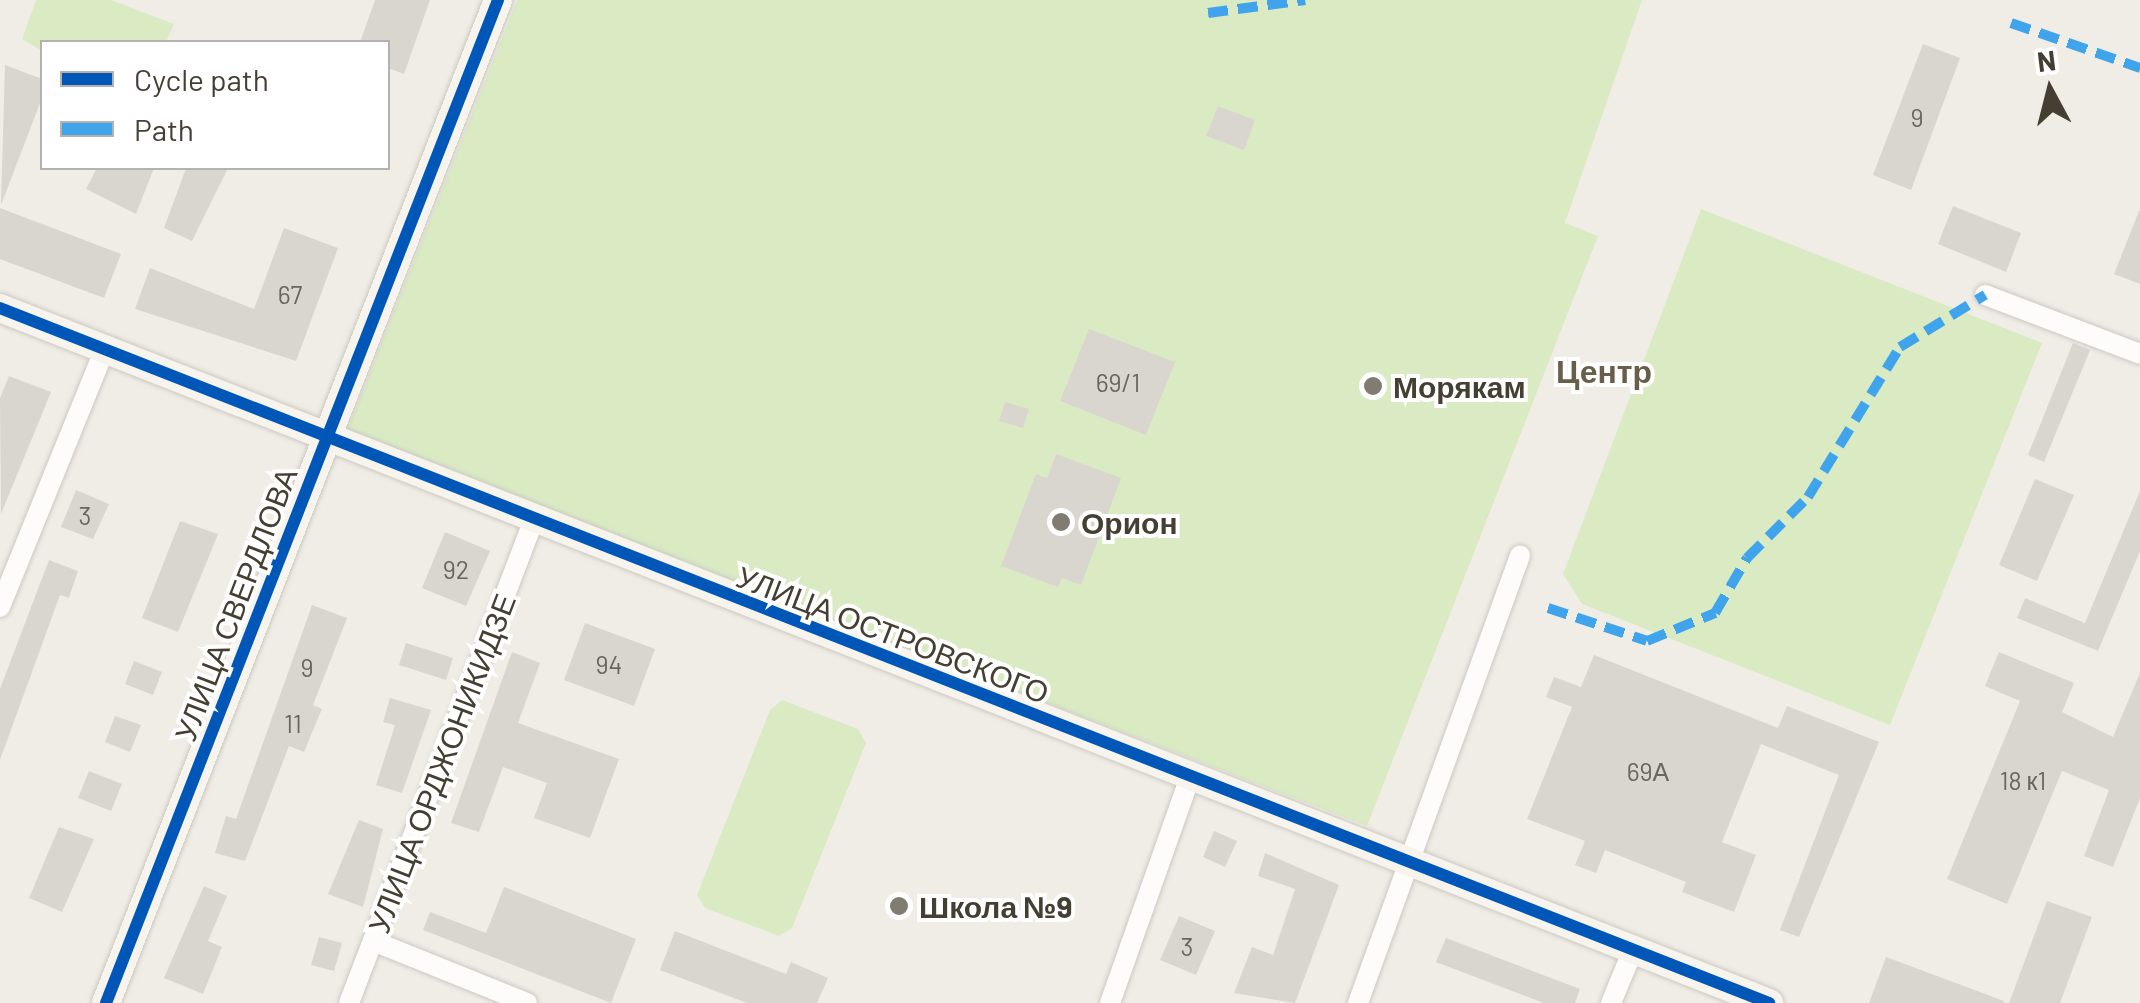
<!DOCTYPE html>
<meta charset="utf-8">
<style>
body{margin:0}
#map{position:relative;width:2140px;height:1003px;overflow:hidden;background:#f0ede6;font-family:Barlow,sans-serif}
div>[style]{position:absolute}
.green>*{inset:0;background:#daebc4}
.building>*{inset:0;background:#d9d6cf}
.roads{filter:drop-shadow(0 0 2px #ccc9c2) drop-shadow(0 0 2px #ccc9c2)}
.street>*{height:20px;margin:-10px;padding:0 10px;transform-origin:10px;border-radius:10px;background:#fdfcfb}
.secondary>*{height:28px;margin:-14px;padding:0 14px;transform-origin:14px;border-radius:14px;background:#f6f4ed}
.quiet>*{height:10px;margin-top:-5px;transform-origin:0;background:repeating-linear-gradient(90deg,#3fa4eb 0 20px,transparent 0 30px)}
.cycleway>*{height:12px;margin:-6px;padding:0 6px;transform-origin:6px;border-radius:6px;background:#0057b8}
.dots>*{width:28px;height:28px;translate:-50% -50%;box-sizing:border-box;border:5px solid #fff;border-radius:50%}
span{translate:-50% -50%;white-space:nowrap;text-align:center;line-height:1.15;-webkit-text-stroke:8px #fff;paint-order:stroke}
.number-label{font-size:25px;color:#6b665b}
.number-label span{-webkit-text-stroke-width:0}
.poi-label{font-size:30px;color:#453f33;font-weight:700}
.left{translate:0 -50%;text-align:left}
.street-label{font-size:30px;color:#453f33}
.neighbourhood-label{font-size:32px;color:#685e4a;font-weight:700}
.legend{position:absolute;left:40px;top:40px;width:350px;height:130px;box-sizing:border-box;background:#fff;border:2px solid #b5b2ad;margin:0;padding:12px 18px;list-style:none;font-size:30px;color:#453f33}
.legend li{display:flex;align-items:center;gap:20px;height:50px}
.legend b{width:50px;border:2px solid #b5b2ad}
.north{position:absolute;left:2000px;top:40px;width:100px;height:100px;-webkit-text-stroke:8px #fff;paint-order:stroke;rotate:353deg;font-size:28px;font-weight:700;line-height:40px;text-align:center;color:#453f33}
.north::after{content:'';display:block;margin:auto;width:35px;height:45px;background:#453f33;clip-path:polygon(50% 0,100% 100%,50% 72%,0 100%)}
</style>
<div id="map">
<div class="green">
<div style="clip-path:polygon(36px 0,111px 0,174px 24px,166px 42px,42px 42px,42px 51px,22px 39px)"></div>
<div style="clip-path:polygon(517px 0,1642px 0,1565px 223px,1598px 236px,1367px 826px,346px 433px)"></div>
<div style="clip-path:polygon(1701px 209px,2042px 343px,1890px 725px,1582px 604px,1563px 574px)"></div>
<div style="clip-path:polygon(782px 700px,858px 729px,866px 743px,792px 928px,779px 936px,705px 908px,697px 895px,770px 710px)"></div>
</div>
<div class="building">
<div style="clip-path:polygon(375px 0,430px 0,404px 74px,388px 68px,388px 42px,360px 42px)"></div>
<div style="clip-path:polygon(1923px 44px,1960px 58px,1911px 190px,1873px 175px)"></div>
<div style="clip-path:polygon(5px 65px,42px 79px,42px 98px,1px 205px)"></div>
<div style="clip-path:polygon(1218px 106px,1255px 120px,1244px 150px,1206px 136px)"></div>
<div style="clip-path:polygon(97px 168px,154px 168px,136px 214px,86px 189px)"></div>
<div style="clip-path:polygon(186px 168px,228px 168px,192px 241px,164px 228px)"></div>
<div style="clip-path:polygon(1953px 206px,2021px 233px,2006px 272px,1938px 244px)"></div>
<div style="clip-path:polygon(0 208px,121px 254px,104px 298px,0 259px)"></div>
<div style="clip-path:polygon(2139px 211px,2140px 211px,2140px 284px,2114px 274px)"></div>
<div style="clip-path:polygon(284px 228px,338px 248px,296px 361px,135px 309px,150px 268px,254px 309px)"></div>
<div style="clip-path:polygon(1089px 329px,1175px 362px,1146px 435px,1060px 401px)"></div>
<div style="clip-path:polygon(2073px 343px,2090px 350px,2044px 462px,2028px 455px)"></div>
<div style="clip-path:polygon(9px 376px,51px 392px,1px 514px,0 398px)"></div>
<div style="clip-path:polygon(1005px 402px,1029px 409px,1023px 428px,999px 421px)"></div>
<div style="clip-path:polygon(1056px 454px,1121px 478px,1081px 585px,1062px 578px,1058px 587px,1001px 566px,1036px 474px,1047px 478px)"></div>
<div style="clip-path:polygon(2035px 479px,2074px 495px,2037px 581px,1999px 565px)"></div>
<div style="clip-path:polygon(76px 490px,109px 504px,93px 539px,61px 527px)"></div>
<div style="clip-path:polygon(2140px 491px,2140px 551px,2098px 651px,2017px 618px,2025px 598px,2085px 623px)"></div>
<div style="clip-path:polygon(180px 521px,218px 534px,178px 632px,142px 618px)"></div>
<div style="clip-path:polygon(445px 532px,490px 551px,466px 606px,422px 588px)"></div>
<div style="clip-path:polygon(49px 560px,78px 571px,69px 598px,60px 595px,0 760px,0 689px)"></div>
<div style="clip-path:polygon(312px 605px,347px 618px,313px 705px,322px 709px,304px 752px,289px 746px,245px 861px,215px 853px,226px 816px,236px 819px)"></div>
<div style="clip-path:polygon(585px 623px,655px 649px,634px 706px,564px 680px)"></div>
<div style="clip-path:polygon(406px 643px,453px 658px,446px 680px,399px 665px)"></div>
<div style="clip-path:polygon(512px 652px,540px 663px,518px 723px,619px 759px,590px 838px,534px 818px,547px 783px,503px 767px,479px 832px,451px 823px)"></div>
<div style="clip-path:polygon(1999px 652px,2074px 683px,2062px 712px,2113px 737px,2140px 673px,2140px 798px,2113px 867px,2084px 856px,2109px 790px,2062px 771px,2007px 904px,1947px 879px,2020px 701px,1985px 686px)"></div>
<div style="clip-path:polygon(1594px 655px,1778px 728px,1787px 706px,1879px 742px,1799px 937px,1780px 930px,1839px 775px,1761px 744px,1722px 842px,1756px 855px,1734px 912px,1682px 892px,1686px 882px,1605px 850px,1596px 873px,1575px 865px,1585px 841px,1527px 819px,1572px 707px,1546px 697px,1554px 677px,1581px 687px)"></div>
<div style="clip-path:polygon(134px 661px,162px 672px,153px 695px,125px 684px)"></div>
<div style="clip-path:polygon(390px 698px,431px 710px,402px 793px,376px 785px,395px 725px,383px 722px)"></div>
<div style="clip-path:polygon(115px 716px,141px 725px,130px 752px,105px 742px)"></div>
<div style="clip-path:polygon(89px 771px,122px 784px,111px 811px,78px 798px)"></div>
<div style="clip-path:polygon(359px 820px,383px 829px,363px 907px,328px 894px)"></div>
<div style="clip-path:polygon(59px 827px,94px 839px,62px 912px,29px 898px)"></div>
<div style="clip-path:polygon(1214px 831px,1237px 841px,1225px 867px,1203px 857px)"></div>
<div style="clip-path:polygon(1265px 853px,1339px 885px,1295px 1003px,1234px 993px,1252px 947px,1273px 955px,1295px 889px,1258px 876px)"></div>
<div style="clip-path:polygon(204px 886px,227px 896px,208px 941px,222px 947px,203px 994px,164px 978px)"></div>
<div style="clip-path:polygon(504px 887px,636px 939px,611px 1003px,423px 930px,430px 912px,486px 933px)"></div>
<div style="clip-path:polygon(2047px 901px,2092px 917px,2060px 1003px,2009px 1003px)"></div>
<div style="clip-path:polygon(1179px 916px,1215px 931px,1196px 975px,1160px 960px)"></div>
<div style="clip-path:polygon(675px 931px,786px 974px,791px 962px,828px 978px,817px 1003px,747px 1003px,660px 970px)"></div>
<div style="clip-path:polygon(319px 937px,342px 943px,334px 971px,311px 965px)"></div>
<div style="clip-path:polygon(1446px 938px,1580px 989px,1575px 1003px,1544px 1003px,1436px 962px)"></div>
<div style="clip-path:polygon(1886px 957px,2004px 1001px,2004px 1003px,1869px 1003px)"></div>
</div>
<div class="roads">
<div class="street">
<div style="left:1985px;top:295px;width:166px;rotate:20.8deg"></div>
<div style="left:0;top:607px;width:276px;rotate:-67.9deg"></div>
<div style="left:373px;top:941px;width:166px;rotate:21.9deg"></div>
<div style="left:349px;top:1003px;width:515px;rotate:-69.07deg"></div>
<div style="left:1110px;top:1003px;width:245px;rotate:-70.5deg"></div>
<div style="left:1358px;top:1003px;width:476px;rotate:-70.1deg"></div>
<div style="left:1611px;top:1003px;width:57px;rotate:-67.5deg"></div>
</div>
<div class="secondary">
<div style="left:0;top:308px;width:1901px;rotate:21.45deg"></div>
<div style="left:106px;top:1003px;width:1077px;rotate:-68.65deg"></div>
</div>
</div>
<div class="quiet">
<div style="left:1208px;top:13px;width:98px;rotate:-7.6deg"></div>
<div style="left:2011px;top:23px;width:137px;rotate:19.2deg"></div>
<div style="left:1548px;top:608px;width:104px;rotate:18.4deg"></div>
<div style="left:1647px;top:641px;width:74px;rotate:-22.4deg"></div>
<div style="left:1715px;top:613px;width:64px;rotate:-59.8deg"></div>
<div style="left:1747px;top:558px;width:86px;rotate:-45deg"></div>
<div style="left:1808px;top:497px;width:176px;rotate:-58.5deg"></div>
<div style="left:1900px;top:347px;width:100px;rotate:-31.5deg"></div>
</div>
<div class="cycleway">
<div style="left:0;top:308px;width:1901px;rotate:21.45deg"></div>
<div style="left:106px;top:1003px;width:1077px;rotate:-68.65deg"></div>
</div>
<div class="dots">
<div style="left:1373px;top:386px;background:#817c72"></div>
<div style="left:1061px;top:522px;background:#817c72"></div>
<div style="left:899px;top:906px;background:#817c72"></div>
</div>
<div class="number-label">
<span style="left:1917px;top:117px">9</span>
<span style="left:290px;top:294px">67</span>
<span style="left:1118px;top:382px">69/1</span>
<span style="left:85px;top:515px">3</span>
<span style="left:456px;top:569px">92</span>
<span style="left:609px;top:664px">94</span>
<span style="left:307px;top:667px">9</span>
<span style="left:293px;top:723px">11</span>
<span style="left:1648px;top:771px">69А</span>
<span style="left:2023px;top:780px">18 к1</span>
<span style="left:1187px;top:946px">3</span>
</div>
<div class="poi-label">
<span class="left" style="left:1393px;top:386px">Морякам</span>
<span class="left" style="left:1081px;top:522px">Орион</span>
<span class="left" style="left:919px;top:906px">Школа №9</span>
</div>
<div class="street-label">
<span style="left:235px;top:604px;rotate:-69deg">УЛИЦА СВЕРДЛОВА</span>
<span style="left:893px;top:634px;rotate:21deg">УЛИЦА ОСТРОВСКОГО</span>
<span style="left:441px;top:763px;rotate:-69deg">УЛИЦА ОРДЖОНИКИДЗЕ</span>
</div>
<div class="neighbourhood-label">
<span style="left:1604px;top:370px">Центр</span>
</div>
<ul class="legend">
<li><b style="height:12px;background:#0057b8"></b>Cycle path</li>
<li><b style="height:12px;background:#3fa4eb"></b>Path</li>
</ul>
<div class="north">N</div>
</div>
